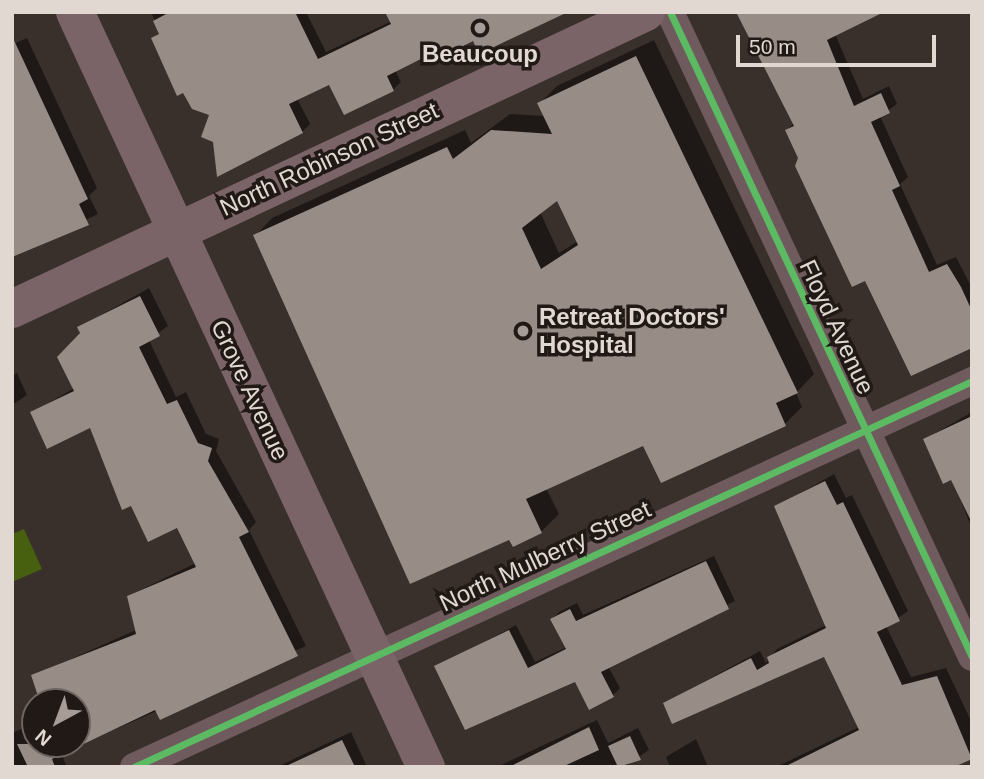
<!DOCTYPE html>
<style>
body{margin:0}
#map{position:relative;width:984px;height:779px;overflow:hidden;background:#39302c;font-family:Helvetica,sans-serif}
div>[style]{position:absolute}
.green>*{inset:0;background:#476010}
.shadow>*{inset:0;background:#0007}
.building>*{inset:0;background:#978c86}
.street>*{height:28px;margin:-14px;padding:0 14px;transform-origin:14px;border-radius:14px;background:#6f5b5d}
.secondary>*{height:38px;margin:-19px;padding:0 19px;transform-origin:19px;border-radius:19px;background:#7b6467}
.cycleway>*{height:7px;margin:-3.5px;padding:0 3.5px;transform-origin:3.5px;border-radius:3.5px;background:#5cba63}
.dots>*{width:19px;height:19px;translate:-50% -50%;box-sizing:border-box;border:4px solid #201915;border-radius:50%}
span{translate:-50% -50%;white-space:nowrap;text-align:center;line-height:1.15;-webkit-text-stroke:7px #201915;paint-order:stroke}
.poi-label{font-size:24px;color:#e2d8d2;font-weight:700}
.left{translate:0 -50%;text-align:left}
.street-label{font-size:24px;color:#e2d8d2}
.frame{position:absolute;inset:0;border:14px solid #e2d8d2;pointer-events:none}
.north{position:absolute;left:21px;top:688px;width:70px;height:70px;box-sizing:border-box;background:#201915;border:2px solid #6e6561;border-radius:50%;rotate:221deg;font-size:19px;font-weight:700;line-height:28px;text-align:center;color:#e2d8d2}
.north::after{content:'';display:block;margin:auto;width:24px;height:32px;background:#a79d98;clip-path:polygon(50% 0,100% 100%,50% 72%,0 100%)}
.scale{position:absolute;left:736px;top:35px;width:200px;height:32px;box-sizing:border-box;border:4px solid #e2d8d2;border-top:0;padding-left:9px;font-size:21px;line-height:24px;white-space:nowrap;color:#e2d8d2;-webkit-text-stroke:5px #201915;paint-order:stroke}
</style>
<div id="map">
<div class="green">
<div style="clip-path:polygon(24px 529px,42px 569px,12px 582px,12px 534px)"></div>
</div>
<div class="shadow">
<div style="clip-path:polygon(151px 12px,306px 12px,326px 52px,392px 21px,474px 39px,395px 70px,401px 82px,393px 90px,330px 83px,297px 98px,310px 124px,302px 132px,154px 39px,160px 32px)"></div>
<div style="clip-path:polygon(740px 16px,835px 34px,863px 99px,889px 86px,897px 104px,880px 116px,908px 177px,900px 184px,937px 265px,956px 257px,972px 288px,972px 346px,866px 279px,800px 158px,787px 130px,794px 123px)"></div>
<div style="clip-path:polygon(27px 38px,97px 188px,89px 196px,98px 214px,12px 255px,13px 44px)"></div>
<div style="clip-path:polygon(evenodd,654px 40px,814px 374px,796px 393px,802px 407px,785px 424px,644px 444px,546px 488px,559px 514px,541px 532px,255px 236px,272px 218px,465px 130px,471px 143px,510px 114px,545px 116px,539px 104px,557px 86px,654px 40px,558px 198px,578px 241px,559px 253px,540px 212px,558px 198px)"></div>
<div style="clip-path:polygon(149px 288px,168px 326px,149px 340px,176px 397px,186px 392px,206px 434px,219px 439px,216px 451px,256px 522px,249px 530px,306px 646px,61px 753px,67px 767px,12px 767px,12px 733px,35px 723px,35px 744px,77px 744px,77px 702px,43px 702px,33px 676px,136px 630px,128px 596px,196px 563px,178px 526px,91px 426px,32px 413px,74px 388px,80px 327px)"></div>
<div style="clip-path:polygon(17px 373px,27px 395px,12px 405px,12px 376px)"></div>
<div style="clip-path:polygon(972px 412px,972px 529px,952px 478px,925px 439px)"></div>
<div style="clip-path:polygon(834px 474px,846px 498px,852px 495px,908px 611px,886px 626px,911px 677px,946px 668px,972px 723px,972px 757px,950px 767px,776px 767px,859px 727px,825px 655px,665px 703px,760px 651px,766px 663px,777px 649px,826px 625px,776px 507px)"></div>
<div style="clip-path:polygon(714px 556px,735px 601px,608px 666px,620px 688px,613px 695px,576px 679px,436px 667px,516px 625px,535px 662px,567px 647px,552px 619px,559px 612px,577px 603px,583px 615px)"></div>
<div style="clip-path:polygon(597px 720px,608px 743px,638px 728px,649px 750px,624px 767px,497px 767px)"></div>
<div style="clip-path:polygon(351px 732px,367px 767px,277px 767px)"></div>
<div style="clip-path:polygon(696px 739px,708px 767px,670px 767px,666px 757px)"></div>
</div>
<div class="building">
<div style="clip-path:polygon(170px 12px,295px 12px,318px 59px,391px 24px,385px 12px,568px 12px,479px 54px,473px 41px,436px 60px,433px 53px,387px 76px,394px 91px,344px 115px,329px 85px,289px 104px,303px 133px,217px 177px,213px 142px,201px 137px,209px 115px,192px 109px,183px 93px,177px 96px,151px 38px,159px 34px,153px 21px)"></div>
<div style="clip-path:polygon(736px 12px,884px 12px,827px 40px,854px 106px,881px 93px,890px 113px,871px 122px,900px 186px,892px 190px,929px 272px,947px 264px,961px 287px,972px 311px,972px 348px,911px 376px,865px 281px,852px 287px,795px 166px,798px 158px,785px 130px,794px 126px)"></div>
<div style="clip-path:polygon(12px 36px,88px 199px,79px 204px,89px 225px,12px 257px)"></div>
<div style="clip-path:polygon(evenodd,636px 56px,798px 393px,776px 403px,786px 426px,661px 483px,643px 446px,526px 499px,542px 533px,513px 547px,509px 540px,410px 584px,253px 235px,447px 147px,453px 159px,491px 130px,552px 134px,537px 103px,636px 56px,557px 201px,578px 245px,541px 269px,522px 228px,557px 201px)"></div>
<div style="clip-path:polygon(140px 296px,160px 336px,139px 347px,167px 404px,177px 400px,198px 443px,212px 448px,208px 461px,249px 532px,239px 537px,298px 656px,160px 720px,155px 710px,52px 759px,55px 767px,28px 767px,17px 744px,77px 744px,77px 702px,40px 702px,31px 675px,136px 634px,127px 596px,196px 567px,177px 528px,148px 542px,131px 506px,122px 510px,90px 428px,47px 449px,30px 412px,74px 391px,57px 357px,80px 333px,77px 327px)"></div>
<div style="clip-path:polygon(972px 416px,972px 523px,951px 480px,943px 484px,923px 439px)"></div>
<div style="clip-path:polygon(825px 481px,837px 505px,843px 502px,900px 621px,877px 632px,902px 685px,937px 676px,972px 759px,954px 767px,784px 767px,859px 730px,824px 657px,672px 724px,663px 703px,751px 658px,757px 670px,769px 663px,767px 657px,826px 628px,774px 506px)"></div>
<div style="clip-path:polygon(706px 561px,729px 609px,601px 672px,614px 697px,589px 710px,575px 682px,465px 730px,434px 666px,509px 630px,528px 668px,566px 649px,550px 619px,570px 609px,576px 621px)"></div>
<div style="clip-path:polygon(589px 727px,599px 750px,562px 767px,509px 767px)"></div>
<div style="clip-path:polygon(630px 736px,641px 760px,618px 767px,608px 746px)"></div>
<div style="clip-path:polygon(342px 740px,355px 767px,284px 767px)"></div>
</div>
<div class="street">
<div style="left:670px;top:12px;width:712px;rotate:64.91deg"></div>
<div style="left:134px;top:767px;width:923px;rotate:-24.73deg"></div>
</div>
<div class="secondary">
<div style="left:75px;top:12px;width:833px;rotate:65.07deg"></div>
<div style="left:12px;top:309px;width:700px;rotate:-25.1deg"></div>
</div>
<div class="cycleway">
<div style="left:670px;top:12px;width:712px;rotate:64.91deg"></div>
<div style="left:134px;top:767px;width:923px;rotate:-24.73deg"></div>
</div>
<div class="dots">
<div style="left:480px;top:28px;background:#a79d98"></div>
<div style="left:523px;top:331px;background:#a79d98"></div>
</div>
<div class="poi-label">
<span style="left:480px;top:54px">Beaucoup</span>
<span class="left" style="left:539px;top:331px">Retreat Doctors'<br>Hospital</span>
</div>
<div class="street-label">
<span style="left:329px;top:159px;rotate:-25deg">North Robinson Street</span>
<span style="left:837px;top:327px;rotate:65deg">Floyd Avenue</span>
<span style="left:250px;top:390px;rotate:65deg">Grove Avenue</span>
<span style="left:545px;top:556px;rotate:-25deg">North Mulberry Street</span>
</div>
<div class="frame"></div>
<div class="north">N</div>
<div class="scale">50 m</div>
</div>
